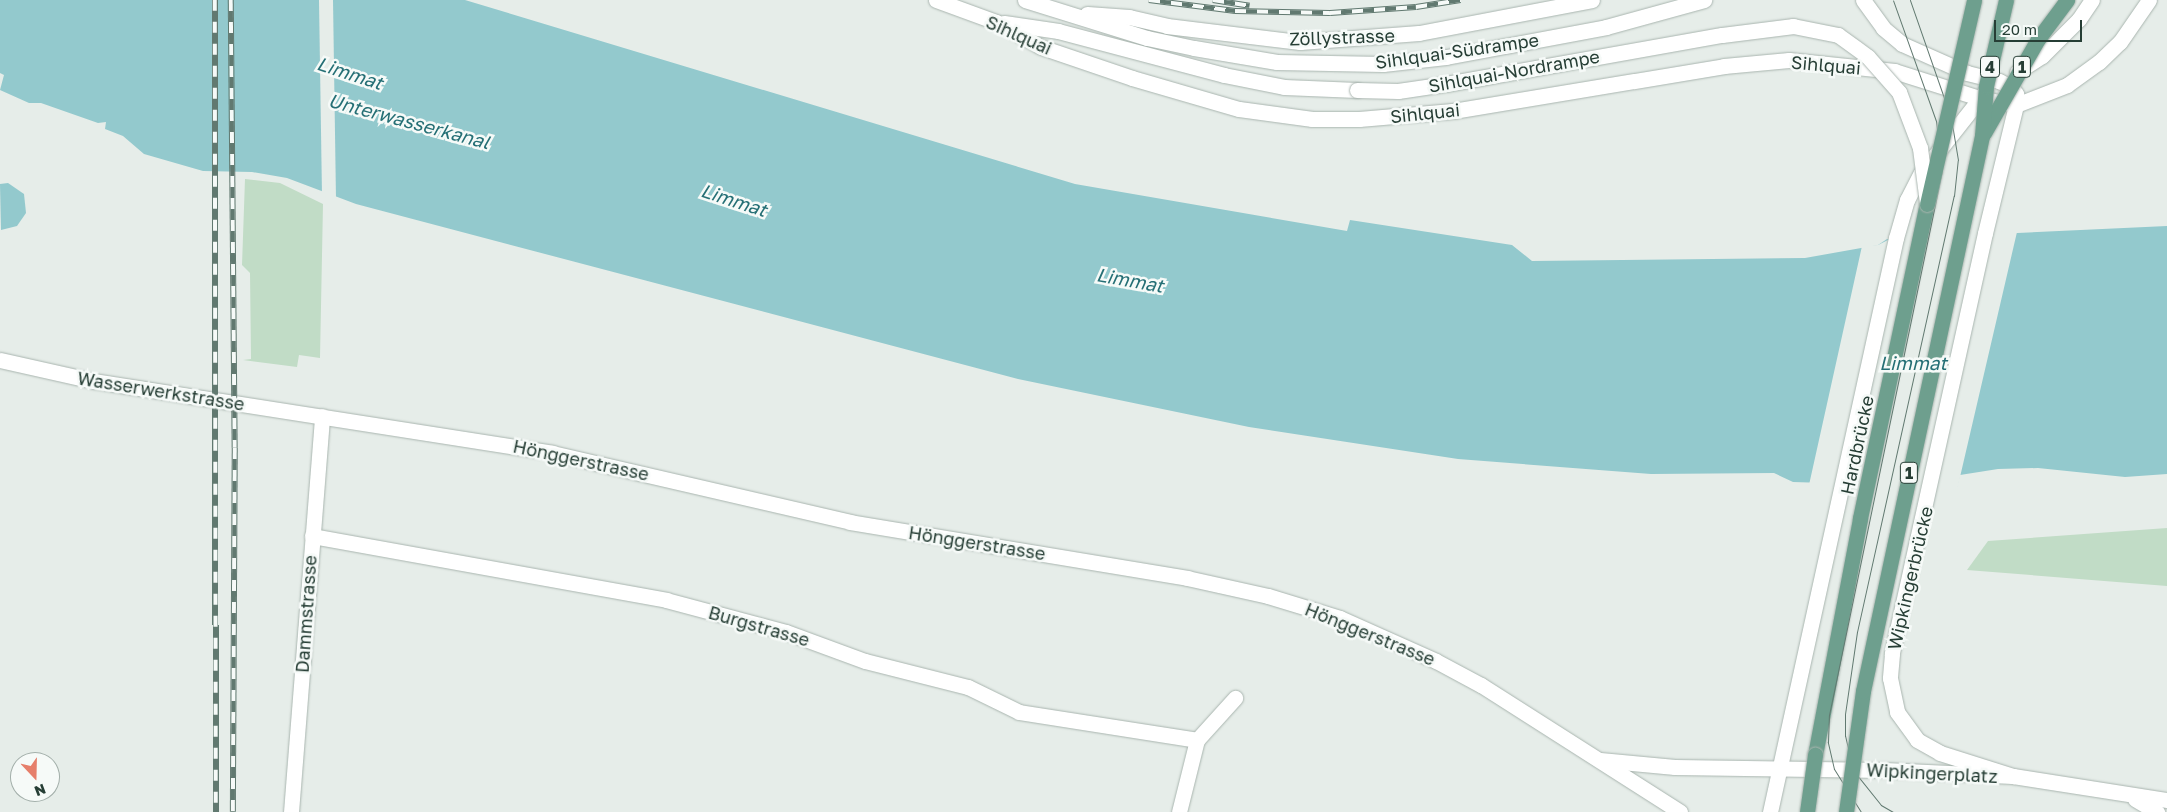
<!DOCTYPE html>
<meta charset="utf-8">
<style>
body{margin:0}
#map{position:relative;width:2167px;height:812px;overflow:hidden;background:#e6ede9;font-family:"Golos Text",sans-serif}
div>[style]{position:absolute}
.green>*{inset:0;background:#c1dcc6}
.water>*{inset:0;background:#93c9cd}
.pier>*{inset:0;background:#e6ede9}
.roads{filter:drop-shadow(0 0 1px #a9b5af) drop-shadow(0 0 1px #a9b5af)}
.minor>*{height:15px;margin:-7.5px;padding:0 7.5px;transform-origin:7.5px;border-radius:7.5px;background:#fff}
.major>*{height:15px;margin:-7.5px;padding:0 7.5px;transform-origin:7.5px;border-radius:7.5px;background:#6e9f8e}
.tram>*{height:1px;margin:-0.5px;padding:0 0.5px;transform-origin:0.5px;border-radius:0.5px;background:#617970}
.rail>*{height:5.5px;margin-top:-2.75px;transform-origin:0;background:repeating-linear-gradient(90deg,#f6faf8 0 11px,#617970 0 22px);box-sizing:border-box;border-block:1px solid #617970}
.bridges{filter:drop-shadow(0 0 1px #a9b5af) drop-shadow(0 0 1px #a9b5af)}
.minor-bridge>*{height:15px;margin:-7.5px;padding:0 7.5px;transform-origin:7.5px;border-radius:7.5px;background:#fff}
.major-bridge>*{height:15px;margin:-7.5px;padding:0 7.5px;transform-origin:7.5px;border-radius:7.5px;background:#6e9f8e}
span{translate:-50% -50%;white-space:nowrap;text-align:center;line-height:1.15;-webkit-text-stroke:5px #f6faf8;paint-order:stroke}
.shield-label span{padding:1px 4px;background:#f6faf8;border:1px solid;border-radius:4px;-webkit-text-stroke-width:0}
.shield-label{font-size:16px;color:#263e35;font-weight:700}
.street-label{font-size:18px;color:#263e35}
.water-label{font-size:19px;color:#256f75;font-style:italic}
.north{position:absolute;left:10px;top:752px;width:50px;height:50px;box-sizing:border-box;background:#f6faf8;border:1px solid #a3afaa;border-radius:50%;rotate:159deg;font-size:14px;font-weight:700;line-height:20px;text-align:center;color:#263e35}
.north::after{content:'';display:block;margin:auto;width:18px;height:22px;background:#e67f6b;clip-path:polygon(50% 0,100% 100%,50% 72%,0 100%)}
.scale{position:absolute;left:1994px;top:20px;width:88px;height:22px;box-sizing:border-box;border:2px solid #263e35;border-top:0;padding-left:6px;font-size:15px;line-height:18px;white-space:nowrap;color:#263e35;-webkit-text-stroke:4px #f6faf8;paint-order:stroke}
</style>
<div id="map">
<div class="green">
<div style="clip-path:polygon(245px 179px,280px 183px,323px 204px,320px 358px,299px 355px,297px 367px,243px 360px,251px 359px,250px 273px,242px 265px)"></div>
<div style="clip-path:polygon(2167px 528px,2167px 586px,1967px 570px,1988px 541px)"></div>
</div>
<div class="water">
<div style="clip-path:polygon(0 0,465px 0,1075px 184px,1347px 231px,1350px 220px,1512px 245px,1532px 261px,1805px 258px,1878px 245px,1887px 239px,2167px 226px,2167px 474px,2125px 477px,2038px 468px,1998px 469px,1960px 475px,1957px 487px,1793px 482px,1774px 473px,1651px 474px,1458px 459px,1249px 427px,1018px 379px,356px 204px,287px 178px,252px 172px,203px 171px,144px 154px,123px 136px,105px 129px,106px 122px,98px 123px,41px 103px,29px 103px,0 90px,4px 75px,0 73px)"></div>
<div style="clip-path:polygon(8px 183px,24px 194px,26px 213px,17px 226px,1px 230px,0 184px)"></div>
</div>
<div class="pier">
<div style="clip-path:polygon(319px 0,333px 0,336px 200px,322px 196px)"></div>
<div style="clip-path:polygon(1980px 231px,2017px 232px,1957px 490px,1809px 485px,1862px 246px,1878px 245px,1896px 236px)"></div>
</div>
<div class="roads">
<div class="minor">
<div style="left:936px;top:0;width:64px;rotate:20.1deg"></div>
<div style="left:996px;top:22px;width:51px;rotate:29.1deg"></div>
<div style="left:1041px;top:47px;width:96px;rotate:18.8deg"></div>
<div style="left:1132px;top:78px;width:111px;rotate:16.2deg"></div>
<div style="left:1239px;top:109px;width:74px;rotate:7.8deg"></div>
<div style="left:1312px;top:119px;width:47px"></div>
<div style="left:1359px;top:119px;width:94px;rotate:-4.9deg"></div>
<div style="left:1453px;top:111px;width:275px;rotate:-9.4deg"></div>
<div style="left:1724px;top:66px;width:65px;rotate:-5.3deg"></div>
<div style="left:1789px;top:60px;width:106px;rotate:6deg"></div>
<div style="left:1894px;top:71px;width:89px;rotate:17.6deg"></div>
<div style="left:1979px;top:98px;width:38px;rotate:11deg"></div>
<div style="left:1025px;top:0;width:128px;rotate:17.3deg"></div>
<div style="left:1147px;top:38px;width:48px;rotate:12deg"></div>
<div style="left:1194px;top:48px;width:84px;rotate:9.6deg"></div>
<div style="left:1277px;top:62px;width:106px;rotate:1.1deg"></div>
<div style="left:1383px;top:64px;width:63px;rotate:-6.3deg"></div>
<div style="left:1446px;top:57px;width:163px;rotate:-10.6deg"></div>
<div style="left:1606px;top:27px;width:102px;rotate:-15.4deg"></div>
<div style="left:1863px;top:0;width:34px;rotate:54deg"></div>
<div style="left:1883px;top:28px;width:25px;rotate:40deg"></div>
<div style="left:1902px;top:44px;width:71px;rotate:24deg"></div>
<div style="left:1967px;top:73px;width:33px;rotate:14deg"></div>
<div style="left:1999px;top:81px;width:13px;rotate:27deg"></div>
<div style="left:2011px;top:87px;width:9px;rotate:54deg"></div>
<div style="left:2016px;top:94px;width:11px;rotate:90deg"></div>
<div style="left:2016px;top:105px;width:132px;rotate:103.6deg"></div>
<div style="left:1985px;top:233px;width:431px;rotate:102.5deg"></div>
<div style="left:1892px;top:654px;width:24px;rotate:95deg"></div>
<div style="left:1890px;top:678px;width:35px;rotate:78deg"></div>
<div style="left:1897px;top:712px;width:34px;rotate:54deg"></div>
<div style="left:1917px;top:740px;width:26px;rotate:29deg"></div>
<div style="left:1940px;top:753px;width:77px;rotate:17.5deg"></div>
<div style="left:1087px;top:14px;width:42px;rotate:4.1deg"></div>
<div style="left:1129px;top:17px;width:39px;rotate:13deg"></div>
<div style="left:1167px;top:26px;width:134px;rotate:6.9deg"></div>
<div style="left:1300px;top:42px;width:119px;rotate:-4.3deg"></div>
<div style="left:1419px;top:33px;width:176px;rotate:-10.8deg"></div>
<div style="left:1004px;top:23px;width:55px;rotate:8.4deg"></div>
<div style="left:1058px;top:31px;width:172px;rotate:14.8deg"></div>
<div style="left:1224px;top:75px;width:61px;rotate:11.3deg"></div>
<div style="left:1284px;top:87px;width:73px;rotate:2.4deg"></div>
<div style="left:2017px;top:72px;width:30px;rotate:-33deg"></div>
<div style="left:2042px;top:56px;width:52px;rotate:-45deg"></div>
<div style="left:2079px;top:19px;width:23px;rotate:-56deg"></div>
<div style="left:2016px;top:105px;width:55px;rotate:-21.4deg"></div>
<div style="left:2067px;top:85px;width:39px;rotate:-36deg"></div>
<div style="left:2099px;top:62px;width:29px;rotate:-44deg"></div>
<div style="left:2120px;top:42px;width:51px;rotate:-55.4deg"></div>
<div style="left:0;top:360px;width:96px;rotate:12.6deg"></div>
<div style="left:94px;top:381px;width:464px;rotate:8.9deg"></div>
<div style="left:552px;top:453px;width:306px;rotate:13deg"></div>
<div style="left:850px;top:522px;width:342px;rotate:9.4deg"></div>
<div style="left:1187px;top:578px;width:83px;rotate:12.5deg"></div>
<div style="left:1268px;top:596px;width:75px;rotate:17deg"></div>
<div style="left:1340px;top:618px;width:105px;rotate:24.1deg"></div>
<div style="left:1436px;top:661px;width:51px;rotate:28.1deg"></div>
<div style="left:1481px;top:685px;width:236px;rotate:32.5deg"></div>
<div style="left:312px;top:536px;width:360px;rotate:10.2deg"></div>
<div style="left:666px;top:600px;width:124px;rotate:14.9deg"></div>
<div style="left:786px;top:632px;width:84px;rotate:20.2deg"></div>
<div style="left:865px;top:661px;width:106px;rotate:14.2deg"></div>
<div style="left:968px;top:687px;width:57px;rotate:26.1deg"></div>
<div style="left:1019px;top:712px;width:180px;rotate:8.9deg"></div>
<div style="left:1600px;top:760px;width:75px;rotate:5.3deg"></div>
<div style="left:1675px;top:767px;width:209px;rotate:0.8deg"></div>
<div style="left:1884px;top:770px;width:129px;rotate:2.7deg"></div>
<div style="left:2013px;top:776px;width:156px;rotate:8.9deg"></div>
<div style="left:2135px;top:799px;width:26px;rotate:31deg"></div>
<div style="left:291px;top:812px;width:397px;rotate:-85.5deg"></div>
<div style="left:1179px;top:812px;width:74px;rotate:-76deg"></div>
<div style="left:1197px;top:740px;width:57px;rotate:-47.9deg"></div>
<div style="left:1770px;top:812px;width:588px;rotate:-77.62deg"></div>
<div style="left:1896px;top:238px;width:40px;rotate:-74deg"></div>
<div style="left:1907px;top:200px;width:30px;rotate:-63deg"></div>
<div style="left:1921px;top:173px;width:103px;rotate:-51.7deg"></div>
</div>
<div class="major">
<div style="left:1815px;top:755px;width:241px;rotate:-79.2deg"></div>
<div style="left:1860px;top:518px;width:321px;rotate:-78deg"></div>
</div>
</div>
<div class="tram">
<div style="left:1861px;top:812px;width:51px;rotate:-122.1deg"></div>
<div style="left:1834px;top:769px;width:28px;rotate:-103deg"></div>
<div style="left:1828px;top:742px;width:27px;rotate:-88deg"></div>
<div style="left:1829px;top:715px;width:556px;rotate:-78.27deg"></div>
<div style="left:1942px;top:171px;width:50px;rotate:-96.8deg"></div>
<div style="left:1936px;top:121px;width:128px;rotate:-109.6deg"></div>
<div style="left:1893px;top:812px;width:14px;rotate:-150deg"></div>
<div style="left:1881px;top:805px;width:45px;rotate:-128.7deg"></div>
<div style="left:1853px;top:770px;width:35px;rotate:-103deg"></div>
<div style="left:1845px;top:736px;width:22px;rotate:-90deg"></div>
<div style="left:1845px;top:714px;width:83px;rotate:-81.7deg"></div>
<div style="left:1857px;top:632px;width:447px;rotate:-77.5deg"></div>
<div style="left:1954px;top:196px;width:36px;rotate:-84deg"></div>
<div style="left:1958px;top:160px;width:43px;rotate:-99.5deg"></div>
<div style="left:1951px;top:118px;width:125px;rotate:-109.2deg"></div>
</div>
<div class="rail">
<div style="left:215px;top:0;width:812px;rotate:89.93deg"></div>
<div style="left:231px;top:0;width:448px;rotate:89.5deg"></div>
<div style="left:235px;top:448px;width:364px;rotate:90.3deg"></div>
<div style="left:1149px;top:0;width:87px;rotate:7.3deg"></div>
<div style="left:1235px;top:11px;width:95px;rotate:1.2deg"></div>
<div style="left:1330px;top:13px;width:86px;rotate:-4deg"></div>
<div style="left:1416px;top:7px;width:45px;rotate:-9deg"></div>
<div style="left:1213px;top:0;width:37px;rotate:9deg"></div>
</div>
<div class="bridges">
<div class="minor-bridge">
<div style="left:1357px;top:90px;width:41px;rotate:1.4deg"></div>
<div style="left:1398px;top:91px;width:49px;rotate:-8.3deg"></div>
<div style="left:1446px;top:84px;width:280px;rotate:-10.1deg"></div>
<div style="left:1722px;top:35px;width:72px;rotate:-7.2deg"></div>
<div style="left:1793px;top:26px;width:46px;rotate:11.3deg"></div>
<div style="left:1838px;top:35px;width:37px;rotate:36deg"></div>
<div style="left:1868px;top:57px;width:47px;rotate:48.5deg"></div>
<div style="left:1899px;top:92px;width:60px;rotate:69.4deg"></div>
<div style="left:1920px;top:148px;width:55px;rotate:82.7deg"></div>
</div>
<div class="major-bridge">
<div style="left:1984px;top:133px;width:108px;rotate:-60.1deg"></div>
<div style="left:2038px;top:39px;width:49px;rotate:-53.4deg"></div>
<div style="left:1927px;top:204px;width:209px;rotate:-77deg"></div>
<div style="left:1807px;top:812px;width:58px;rotate:-82deg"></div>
<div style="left:1846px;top:812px;width:122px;rotate:-82deg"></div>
<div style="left:1863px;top:691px;width:568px;rotate:-77.9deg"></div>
<div style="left:1982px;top:136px;width:50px;rotate:-85.4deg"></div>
<div style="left:1986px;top:86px;width:88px;rotate:-76.9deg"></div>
</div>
</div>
<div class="shield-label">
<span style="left:1990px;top:67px">4</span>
<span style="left:2022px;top:67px">1</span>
<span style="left:1909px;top:473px">1</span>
</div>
<div class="street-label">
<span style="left:1019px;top:35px;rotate:24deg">Sihlquai</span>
<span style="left:1342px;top:37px;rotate:-2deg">Zöllystrasse</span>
<span style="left:1457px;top:51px;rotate:-8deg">Sihlquai-Südrampe</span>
<span style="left:1826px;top:65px;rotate:5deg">Sihlquai</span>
<span style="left:1514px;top:71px;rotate:-10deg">Sihlquai-Nordrampe</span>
<span style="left:1425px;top:113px;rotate:-6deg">Sihlquai</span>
<span style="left:161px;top:391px;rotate:9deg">Wasserwerkstrasse</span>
<span style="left:1857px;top:445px;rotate:-78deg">Hardbrücke</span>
<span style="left:581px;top:460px;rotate:12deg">Hönggerstrasse</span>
<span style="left:977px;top:543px;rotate:9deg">Hönggerstrasse</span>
<span style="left:1910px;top:578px;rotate:-77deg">Wipkingerbrücke</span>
<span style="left:306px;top:614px;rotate:-86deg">Dammstrasse</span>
<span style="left:759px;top:626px;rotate:16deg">Burgstrasse</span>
<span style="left:1370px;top:634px;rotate:22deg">Hönggerstrasse</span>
<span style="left:1932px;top:773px;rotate:3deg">Wipkingerplatz</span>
</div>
<div class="water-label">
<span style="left:350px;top:73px;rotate:18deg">Limmat</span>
<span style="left:409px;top:121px;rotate:15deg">Unterwasserkanal</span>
<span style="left:734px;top:200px;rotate:18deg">Limmat</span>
<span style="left:1130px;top:280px;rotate:10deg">Limmat</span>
<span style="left:1913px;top:363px">Limmat</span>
</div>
<div class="north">N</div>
<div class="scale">20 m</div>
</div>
